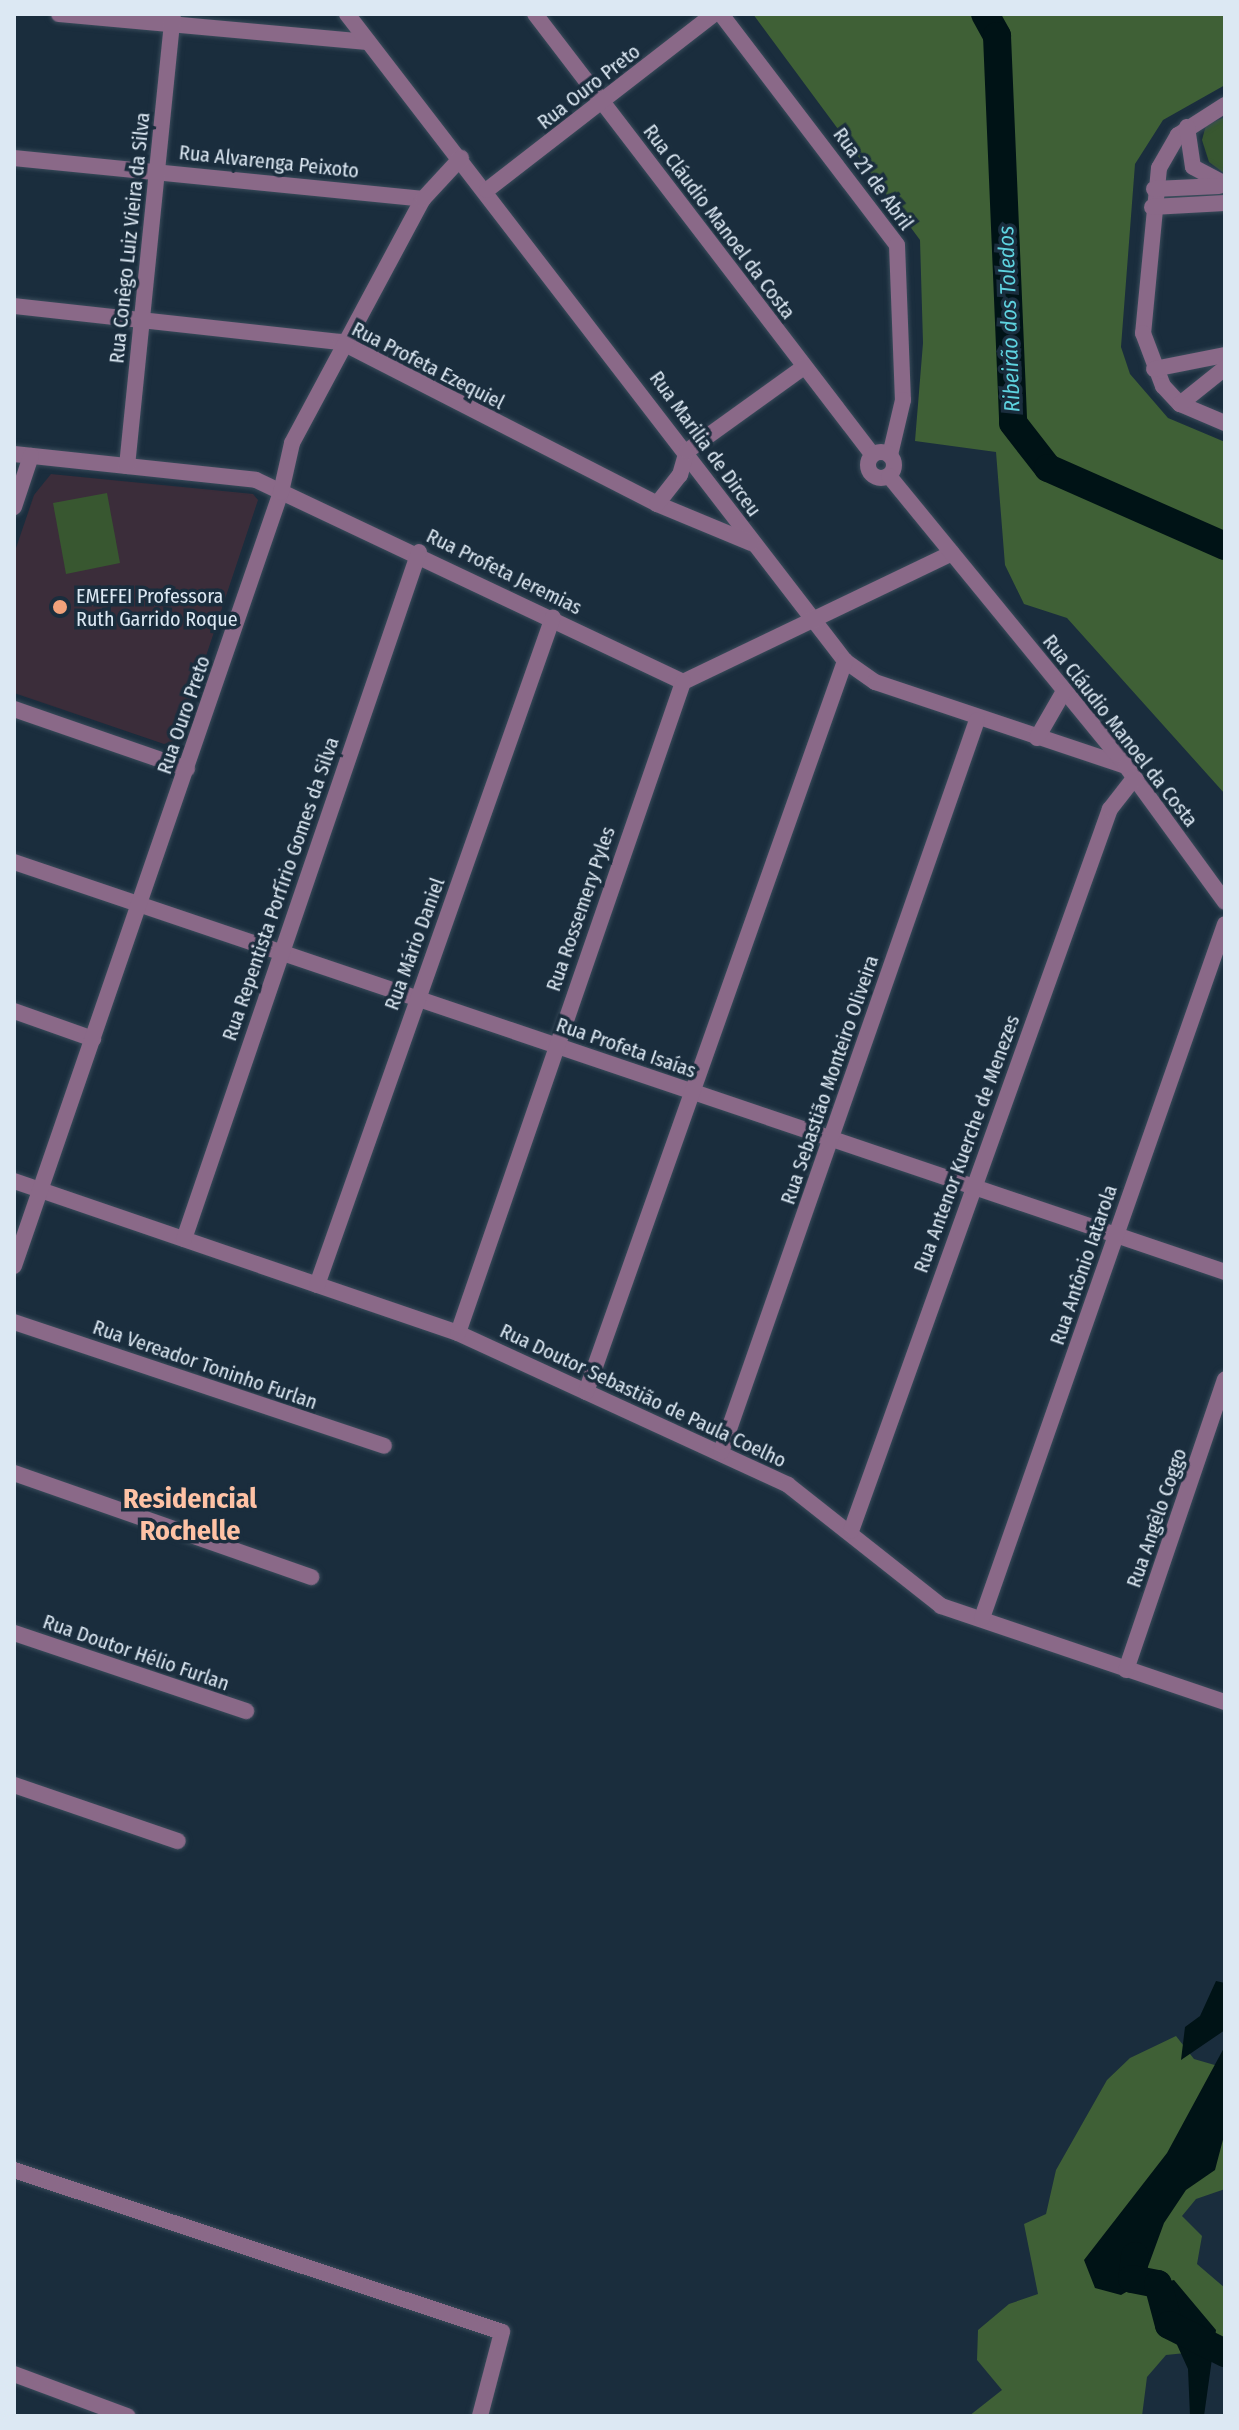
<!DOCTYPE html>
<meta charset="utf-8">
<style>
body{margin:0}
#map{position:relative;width:1239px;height:2430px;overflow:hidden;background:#1a2d3d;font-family:"Fira Sans Condensed",sans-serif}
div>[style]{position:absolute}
.education>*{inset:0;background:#3b2d3a}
.green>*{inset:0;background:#385730}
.forest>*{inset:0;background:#3f6036}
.water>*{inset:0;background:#001316}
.river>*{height:28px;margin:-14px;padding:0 14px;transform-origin:14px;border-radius:14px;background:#001316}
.roads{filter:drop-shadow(0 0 2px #394b5a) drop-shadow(0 0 2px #394b5a)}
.minor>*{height:16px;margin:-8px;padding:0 8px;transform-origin:8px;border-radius:8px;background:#8a6988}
.minor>.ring{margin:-8px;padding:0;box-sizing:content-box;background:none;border:16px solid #8a6988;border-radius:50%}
.dots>*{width:22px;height:22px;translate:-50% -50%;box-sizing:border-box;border:4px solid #1a2d3d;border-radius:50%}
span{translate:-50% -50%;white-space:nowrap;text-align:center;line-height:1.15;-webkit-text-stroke:7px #1a2d3d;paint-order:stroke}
.street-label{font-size:20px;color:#dce8f3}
.poi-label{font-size:20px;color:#dce8f3}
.left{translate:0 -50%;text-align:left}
.water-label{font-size:22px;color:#5ed3e0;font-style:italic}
.district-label{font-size:28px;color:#fec2a5;font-weight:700}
.frame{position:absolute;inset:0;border:16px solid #dce8f3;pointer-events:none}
</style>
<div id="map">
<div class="education">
<div style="clip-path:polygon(51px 474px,253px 494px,258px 500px,178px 740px,164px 744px,14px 693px,14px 554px,34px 495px)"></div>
</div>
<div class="green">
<div style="clip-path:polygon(1225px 117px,1225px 174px,1209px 162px,1202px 140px,1206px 125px)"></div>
<div style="clip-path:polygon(107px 493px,120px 563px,66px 574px,53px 503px)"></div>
</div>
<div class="forest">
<div style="clip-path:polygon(753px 14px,1225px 14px,1225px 85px,1163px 120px,1135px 164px,1121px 347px,1130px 374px,1168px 418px,1225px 442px,1225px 794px,1067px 618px,1024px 604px,1005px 565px,996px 452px,915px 441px,923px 343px,920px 240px)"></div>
<div style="clip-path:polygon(1176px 2036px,1194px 2059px,1225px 2068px,1225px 2189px,1196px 2199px,1182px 2216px,1202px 2236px,1197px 2264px,1225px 2288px,1225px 2349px,1166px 2355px,1147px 2377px,1142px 2416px,969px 2416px,1002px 2390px,977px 2360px,978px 2330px,1009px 2304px,1038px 2294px,1024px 2224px,1046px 2214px,1056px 2170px,1107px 2080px,1130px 2058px)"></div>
</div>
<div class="water">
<div style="clip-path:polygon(1216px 1981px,1225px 1983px,1225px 2030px,1181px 2060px,1185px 2027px,1200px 2016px)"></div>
<div style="clip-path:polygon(1225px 2046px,1225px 2132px,1215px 2170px,1186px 2190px,1164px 2223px,1142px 2283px,1121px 2295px,1095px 2288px,1084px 2260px,1167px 2153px)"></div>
<div style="clip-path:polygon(1174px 2280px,1216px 2330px,1204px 2416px,1190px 2416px,1188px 2369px,1158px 2303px,1158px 2284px)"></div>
</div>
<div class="river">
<div style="left:985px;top:14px;width:25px;rotate:61deg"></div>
<div style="left:997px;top:36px;width:387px;rotate:87.6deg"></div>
<div style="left:1013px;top:423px;width:57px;rotate:52.1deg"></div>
<div style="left:1048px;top:468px;width:193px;rotate:23.8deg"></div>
<div style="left:1135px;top:2256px;width:23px;rotate:97deg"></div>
<div style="left:1132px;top:2279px;width:26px;rotate:11deg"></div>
<div style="left:1158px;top:2284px;width:42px;rotate:75deg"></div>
<div style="left:1169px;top:2325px;width:63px;rotate:26.6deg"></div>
</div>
<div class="roads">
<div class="minor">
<div style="left:59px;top:14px;width:310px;rotate:5.2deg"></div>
<div style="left:347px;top:14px;width:816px;rotate:52.41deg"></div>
<div style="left:845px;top:661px;width:37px;rotate:35deg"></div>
<div style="left:875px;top:682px;width:265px;rotate:18.5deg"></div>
<div style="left:535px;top:14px;width:554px;rotate:52.55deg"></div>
<div style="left:721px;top:14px;width:290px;rotate:52.7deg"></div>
<div style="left:897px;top:245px;width:155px;rotate:87.8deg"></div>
<div style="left:903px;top:400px;width:57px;rotate:103.3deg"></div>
<div style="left:1225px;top:105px;width:56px;rotate:147.4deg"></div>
<div style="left:1178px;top:135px;width:38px;rotate:120deg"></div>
<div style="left:1159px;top:168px;width:166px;rotate:95.5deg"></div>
<div style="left:1143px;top:333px;width:57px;rotate:69.3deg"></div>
<div style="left:1163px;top:386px;width:25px;rotate:47deg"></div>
<div style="left:1180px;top:404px;width:49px;rotate:22.9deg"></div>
<div style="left:1187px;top:127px;width:40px;rotate:81.5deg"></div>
<div style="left:1193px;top:167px;width:36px;rotate:28deg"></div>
<div style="left:14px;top:158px;width:411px;rotate:5.7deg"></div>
<div style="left:1154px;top:189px;width:65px;rotate:-2.6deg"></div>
<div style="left:487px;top:190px;width:287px;rotate:-37.8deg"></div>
<div style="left:1152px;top:207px;width:73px;rotate:-3.1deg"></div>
<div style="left:14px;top:306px;width:329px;rotate:6.3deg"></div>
<div style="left:341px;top:342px;width:355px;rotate:27.1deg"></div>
<div style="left:657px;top:504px;width:102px;rotate:22.5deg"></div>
<div style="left:1154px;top:369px;width:72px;rotate:-11.2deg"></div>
<div style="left:1180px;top:404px;width:58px;rotate:-38.7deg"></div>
<div class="ring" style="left:868px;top:452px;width:10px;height:10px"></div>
<div style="left:14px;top:454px;width:243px;rotate:6.1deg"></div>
<div style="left:256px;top:480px;width:472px;rotate:25.3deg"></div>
<div style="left:683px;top:682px;width:298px;rotate:-25.6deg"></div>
<div style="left:127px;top:466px;width:454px;rotate:-84.2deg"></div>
<div style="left:889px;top:476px;width:375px;rotate:50.7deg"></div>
<div style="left:1126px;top:766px;width:168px;rotate:53.9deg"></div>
<div style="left:657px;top:504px;width:37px;rotate:-52deg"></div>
<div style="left:680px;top:475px;width:25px;rotate:-74deg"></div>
<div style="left:687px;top:451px;width:144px;rotate:-35.7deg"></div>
<div style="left:14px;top:507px;width:54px;rotate:-71.6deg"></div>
<div style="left:14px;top:709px;width:183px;rotate:19.1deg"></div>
<div style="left:1037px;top:738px;width:54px;rotate:-60.1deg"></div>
<div style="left:14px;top:862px;width:1279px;rotate:18.7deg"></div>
<div style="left:14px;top:1011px;width:84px;rotate:19.5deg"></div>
<div style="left:14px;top:1181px;width:469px;rotate:18.9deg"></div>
<div style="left:458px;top:1333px;width:363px;rotate:24.7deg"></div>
<div style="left:788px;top:1485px;width:195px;rotate:38.3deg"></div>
<div style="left:941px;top:1606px;width:300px;rotate:18.7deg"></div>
<div style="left:184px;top:1239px;width:726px;rotate:-71.12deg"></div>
<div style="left:14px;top:1266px;width:819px;rotate:-70.97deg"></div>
<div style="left:281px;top:492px;width:50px;rotate:-77.3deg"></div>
<div style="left:292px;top:443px;width:277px;rotate:-61.8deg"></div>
<div style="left:423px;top:199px;width:56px;rotate:-47.2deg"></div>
<div style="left:317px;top:1285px;width:708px;rotate:-70.54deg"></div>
<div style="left:14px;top:1322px;width:390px;rotate:18.5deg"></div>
<div style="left:458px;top:1333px;width:689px;rotate:-70.93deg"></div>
<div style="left:586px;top:1392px;width:776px;rotate:-70.49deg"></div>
<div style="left:721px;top:1452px;width:775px;rotate:-70.72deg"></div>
<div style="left:14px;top:1473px;width:315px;rotate:19.3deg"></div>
<div style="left:851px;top:1531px;width:767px;rotate:-70.27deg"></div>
<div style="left:1110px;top:809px;width:39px;rotate:-52deg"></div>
<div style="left:982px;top:1618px;width:735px;rotate:-70.7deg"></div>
<div style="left:14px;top:1633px;width:245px;rotate:18.6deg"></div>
<div style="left:1126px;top:1670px;width:307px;rotate:-71.2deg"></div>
<div style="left:14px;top:1785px;width:173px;rotate:18.9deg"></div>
<div style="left:14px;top:2170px;width:514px;rotate:18.36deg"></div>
<div style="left:502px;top:2332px;width:87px;rotate:104.7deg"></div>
<div style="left:14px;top:2374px;width:121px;rotate:20.4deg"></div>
</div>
</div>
<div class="dots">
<div style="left:60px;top:607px;background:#f1a27b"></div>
</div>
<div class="street-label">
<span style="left:589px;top:87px;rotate:-38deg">Rua Ouro Preto</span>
<span style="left:269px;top:162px;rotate:6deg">Rua Alvarenga Peixoto</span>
<span style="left:873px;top:179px;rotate:54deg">Rua 21 de Abril</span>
<span style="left:719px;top:222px;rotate:53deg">Rua Cláudio Manoel da Costa</span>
<span style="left:130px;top:238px;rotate:-84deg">Rua Conêgo Luiz Vieira da Silva</span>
<span style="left:428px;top:366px;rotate:27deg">Rua Profeta Ezequiel</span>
<span style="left:705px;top:444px;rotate:54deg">Rua Marilia de Dirceu</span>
<span style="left:504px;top:572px;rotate:26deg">Rua Profeta Jeremias</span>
<span style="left:184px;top:715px;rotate:-71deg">Rua Ouro Preto</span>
<span style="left:1120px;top:731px;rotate:52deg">Rua Cláudio Manoel da Costa</span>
<span style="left:281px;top:889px;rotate:-71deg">Rua Repentista Porfírio Gomes da Silva</span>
<span style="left:581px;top:909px;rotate:-71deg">Rua Rossemery Pyles</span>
<span style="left:415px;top:944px;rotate:-70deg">Rua Mário Daniel</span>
<span style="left:626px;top:1048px;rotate:19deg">Rua Profeta Isaías</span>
<span style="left:830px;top:1080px;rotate:-71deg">Rua Sebastião Monteiro Oliveira</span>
<span style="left:967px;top:1144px;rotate:-70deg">Rua Antenor Kuerche de Menezes</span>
<span style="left:1084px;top:1265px;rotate:-71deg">Rua Antônio Iatarola</span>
<span style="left:205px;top:1365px;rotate:19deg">Rua Vereador Toninho Furlan</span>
<span style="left:643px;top:1396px;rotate:25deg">Rua Doutor Sebastião de Paula Coelho</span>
<span style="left:1157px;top:1518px;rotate:-71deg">Rua Angêlo Coggo</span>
<span style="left:136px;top:1653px;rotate:19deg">Rua Doutor Hélio Furlan</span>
</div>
<div class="poi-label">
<span class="left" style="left:76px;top:608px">EMEFEI Professora<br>Ruth Garrido Roque</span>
</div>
<div class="water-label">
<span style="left:1009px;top:319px;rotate:-92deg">Ribeirão dos Toledos</span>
</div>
<div class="district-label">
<span style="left:190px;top:1515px">Residencial<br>Rochelle</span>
</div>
<div class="frame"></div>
</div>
